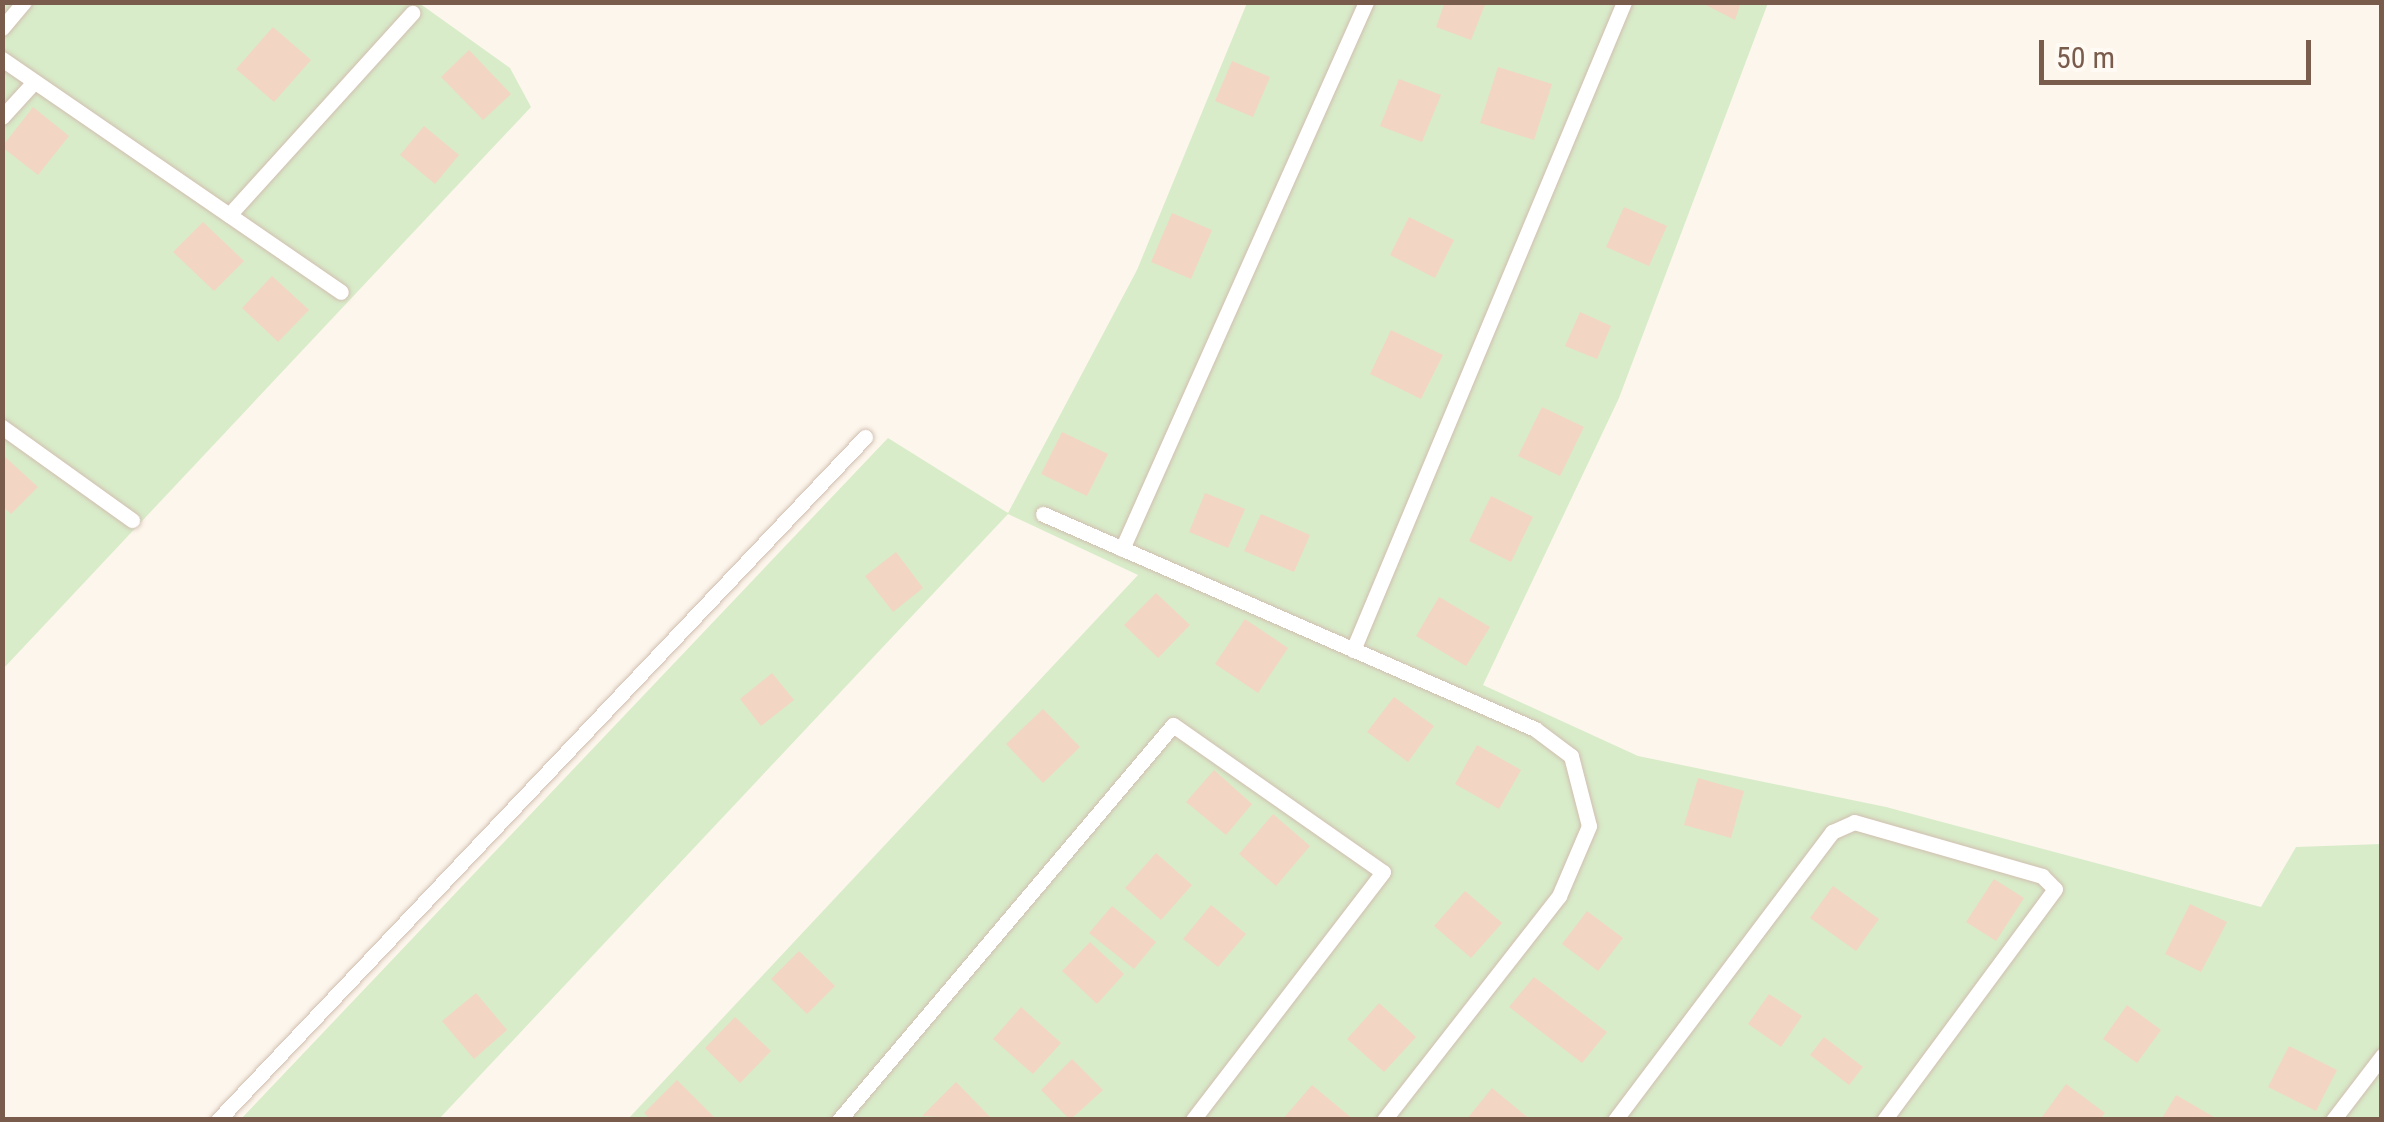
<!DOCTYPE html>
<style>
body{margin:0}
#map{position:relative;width:2384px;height:1122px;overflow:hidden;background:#fdf6ec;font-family:"Roboto Condensed",sans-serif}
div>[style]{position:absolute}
.green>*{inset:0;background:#d8ecc9}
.building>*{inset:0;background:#f3d5c3}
.roads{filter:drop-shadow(0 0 2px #d1beb0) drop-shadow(0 0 2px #d1beb0)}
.service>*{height:15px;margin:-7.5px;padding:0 7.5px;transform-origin:7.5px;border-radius:7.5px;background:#fff}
span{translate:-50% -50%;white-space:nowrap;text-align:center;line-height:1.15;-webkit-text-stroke:9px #fffaf3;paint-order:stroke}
.frame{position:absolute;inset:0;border:5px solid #7a5c4d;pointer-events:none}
.scale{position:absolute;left:2039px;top:40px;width:272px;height:45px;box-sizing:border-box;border:5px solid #7a5c4d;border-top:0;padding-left:12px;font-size:30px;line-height:35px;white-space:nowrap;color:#7a5c4d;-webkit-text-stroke:8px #fffaf3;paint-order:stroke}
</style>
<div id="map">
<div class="green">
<div style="clip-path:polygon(3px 3px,419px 3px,510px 68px,531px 107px,3px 669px)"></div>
<div style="clip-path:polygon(1247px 3px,1768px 3px,1619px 398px,1483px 685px,1638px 756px,1886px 807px,2261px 907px,2296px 847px,2381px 844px,2381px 1119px,628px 1119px,1138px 575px,1008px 514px,439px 1119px,240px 1120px,888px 438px,1008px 513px,1137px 270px)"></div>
</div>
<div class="building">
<div style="clip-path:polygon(1445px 2px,1486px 2px,1471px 40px,1436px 27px)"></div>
<div style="clip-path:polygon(1700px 2px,1741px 2px,1735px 20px)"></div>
<div style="clip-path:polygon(273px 27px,311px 60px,274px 102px,236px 69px)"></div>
<div style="clip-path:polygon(469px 50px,511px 94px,483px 120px,441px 77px)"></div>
<div style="clip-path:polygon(1232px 61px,1270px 77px,1253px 117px,1215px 101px)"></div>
<div style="clip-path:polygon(1498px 67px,1552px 84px,1534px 140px,1480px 123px)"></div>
<div style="clip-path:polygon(1399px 79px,1441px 95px,1422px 142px,1380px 126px)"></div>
<div style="clip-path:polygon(33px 107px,69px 136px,38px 175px,2px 147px)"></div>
<div style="clip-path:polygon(424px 126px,459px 155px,435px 184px,400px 155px)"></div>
<div style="clip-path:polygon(1624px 207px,1667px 226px,1649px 266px,1606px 247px)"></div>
<div style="clip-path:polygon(1172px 213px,1212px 230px,1191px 279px,1151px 262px)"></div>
<div style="clip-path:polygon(1409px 217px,1454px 240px,1435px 278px,1390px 255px)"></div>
<div style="clip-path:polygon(203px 222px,244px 261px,214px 291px,173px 252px)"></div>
<div style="clip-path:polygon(272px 276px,309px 310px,278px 342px,242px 308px)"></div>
<div style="clip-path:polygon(1580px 312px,1611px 326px,1597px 359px,1565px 346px)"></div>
<div style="clip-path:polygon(1391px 330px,1443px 355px,1421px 399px,1370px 374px)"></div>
<div style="clip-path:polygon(1542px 407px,1584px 427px,1560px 476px,1518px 456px)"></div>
<div style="clip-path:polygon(1062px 432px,1108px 454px,1087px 496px,1041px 474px)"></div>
<div style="clip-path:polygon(2px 454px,38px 487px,11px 514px,2px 506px)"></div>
<div style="clip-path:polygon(1205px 493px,1245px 509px,1228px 548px,1189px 532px)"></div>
<div style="clip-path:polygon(1491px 496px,1533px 517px,1511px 562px,1469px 541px)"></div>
<div style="clip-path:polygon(1261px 514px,1310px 535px,1294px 572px,1244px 551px)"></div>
<div style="clip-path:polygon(896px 552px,923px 588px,893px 612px,865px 576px)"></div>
<div style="clip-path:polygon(1156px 593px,1190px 625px,1158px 658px,1124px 625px)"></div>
<div style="clip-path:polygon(1439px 597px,1490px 627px,1466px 666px,1416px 636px)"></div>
<div style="clip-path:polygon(1245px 619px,1288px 648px,1258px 693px,1215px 664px)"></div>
<div style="clip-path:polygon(772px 673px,794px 700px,761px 726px,740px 699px)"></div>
<div style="clip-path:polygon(1394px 697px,1434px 726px,1408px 762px,1367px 732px)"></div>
<div style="clip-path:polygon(1043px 709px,1080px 747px,1043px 783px,1006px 744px)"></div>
<div style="clip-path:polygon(1477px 745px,1521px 770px,1499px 809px,1455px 784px)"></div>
<div style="clip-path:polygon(1214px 770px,1252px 804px,1226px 835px,1186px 802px)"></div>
<div style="clip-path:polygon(1698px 778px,1744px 791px,1731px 838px,1684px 825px)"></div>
<div style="clip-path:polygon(1273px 814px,1310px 846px,1276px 886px,1239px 854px)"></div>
<div style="clip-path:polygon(1156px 853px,1192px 885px,1161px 920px,1125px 888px)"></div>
<div style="clip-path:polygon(1994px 879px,2024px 898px,1996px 941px,1966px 922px)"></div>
<div style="clip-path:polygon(1833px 886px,1879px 919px,1856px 951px,1810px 918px)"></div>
<div style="clip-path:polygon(1465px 891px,1502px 923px,1471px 958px,1434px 926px)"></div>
<div style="clip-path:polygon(2190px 904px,2227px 922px,2201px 972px,2165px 954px)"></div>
<div style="clip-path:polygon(1211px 905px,1246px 934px,1218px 967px,1183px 939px)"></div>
<div style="clip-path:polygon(1112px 906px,1156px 942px,1134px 969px,1089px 933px)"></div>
<div style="clip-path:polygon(1587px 911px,1623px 938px,1598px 971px,1562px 944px)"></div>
<div style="clip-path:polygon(1090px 942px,1124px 974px,1097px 1004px,1062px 971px)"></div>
<div style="clip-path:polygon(799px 951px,835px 986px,807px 1014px,771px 979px)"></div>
<div style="clip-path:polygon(1534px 977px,1607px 1032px,1582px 1063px,1509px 1007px)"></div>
<div style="clip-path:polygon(476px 993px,507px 1030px,474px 1059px,442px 1021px)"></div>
<div style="clip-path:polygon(1769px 994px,1802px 1016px,1781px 1047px,1748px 1024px)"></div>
<div style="clip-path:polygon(1379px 1003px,1416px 1037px,1384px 1072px,1347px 1039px)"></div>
<div style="clip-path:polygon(2127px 1005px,2161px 1030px,2137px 1063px,2103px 1039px)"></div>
<div style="clip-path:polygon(1021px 1007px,1061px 1043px,1033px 1074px,993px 1039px)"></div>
<div style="clip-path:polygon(735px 1017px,771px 1051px,740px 1083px,705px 1048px)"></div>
<div style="clip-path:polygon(1824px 1037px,1863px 1067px,1849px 1085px,1810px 1055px)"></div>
<div style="clip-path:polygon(2289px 1046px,2337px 1070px,2316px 1111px,2268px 1087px)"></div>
<div style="clip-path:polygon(1072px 1059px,1103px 1090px,1070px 1120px,1041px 1090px)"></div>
<div style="clip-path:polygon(677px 1080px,717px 1120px,651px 1120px,644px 1113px)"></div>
<div style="clip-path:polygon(956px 1082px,993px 1120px,922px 1116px)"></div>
<div style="clip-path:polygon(2066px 1084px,2105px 1113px,2100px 1120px,2042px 1117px)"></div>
<div style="clip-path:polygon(1312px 1085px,1354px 1120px,1282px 1120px)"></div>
<div style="clip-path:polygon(1492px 1088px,1531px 1120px,1466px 1120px)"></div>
<div style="clip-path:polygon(2176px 1095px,2219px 1120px,2161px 1120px)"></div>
</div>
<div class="roads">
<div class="service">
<div style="left:2px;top:28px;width:34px;rotate:-50deg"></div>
<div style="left:2px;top:59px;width:411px;rotate:34.5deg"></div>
<div style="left:2px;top:117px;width:46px;rotate:-47.6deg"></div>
<div style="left:229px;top:215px;width:273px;rotate:-47.8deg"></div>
<div style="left:2px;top:427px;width:160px;rotate:35.6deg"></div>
<div style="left:1043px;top:514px;width:537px;rotate:23.6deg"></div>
<div style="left:1535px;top:729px;width:45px;rotate:36.9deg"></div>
<div style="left:1571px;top:756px;width:72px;rotate:75.6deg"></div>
<div style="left:1589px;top:826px;width:76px;rotate:113.2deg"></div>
<div style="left:1559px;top:896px;width:284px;rotate:128deg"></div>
<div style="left:1122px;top:549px;width:599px;rotate:-65.96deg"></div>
<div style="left:1353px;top:650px;width:702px;rotate:-67.3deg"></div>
<div style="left:218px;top:1120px;width:941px;rotate:-46.55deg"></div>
<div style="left:839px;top:1120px;width:517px;rotate:-49.78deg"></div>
<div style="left:1173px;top:725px;width:256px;rotate:35deg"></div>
<div style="left:1383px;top:872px;width:312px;rotate:127.5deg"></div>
<div style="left:1615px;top:1120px;width:361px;rotate:-53deg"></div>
<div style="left:1832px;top:832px;width:24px;rotate:-24deg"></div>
<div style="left:1854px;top:822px;width:196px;rotate:16deg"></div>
<div style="left:2042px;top:876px;width:18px;rotate:45deg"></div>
<div style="left:2055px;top:889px;width:287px;rotate:126.5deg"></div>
<div style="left:2333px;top:1120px;width:81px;rotate:-52.6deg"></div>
</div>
</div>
<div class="frame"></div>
<div class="scale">50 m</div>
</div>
